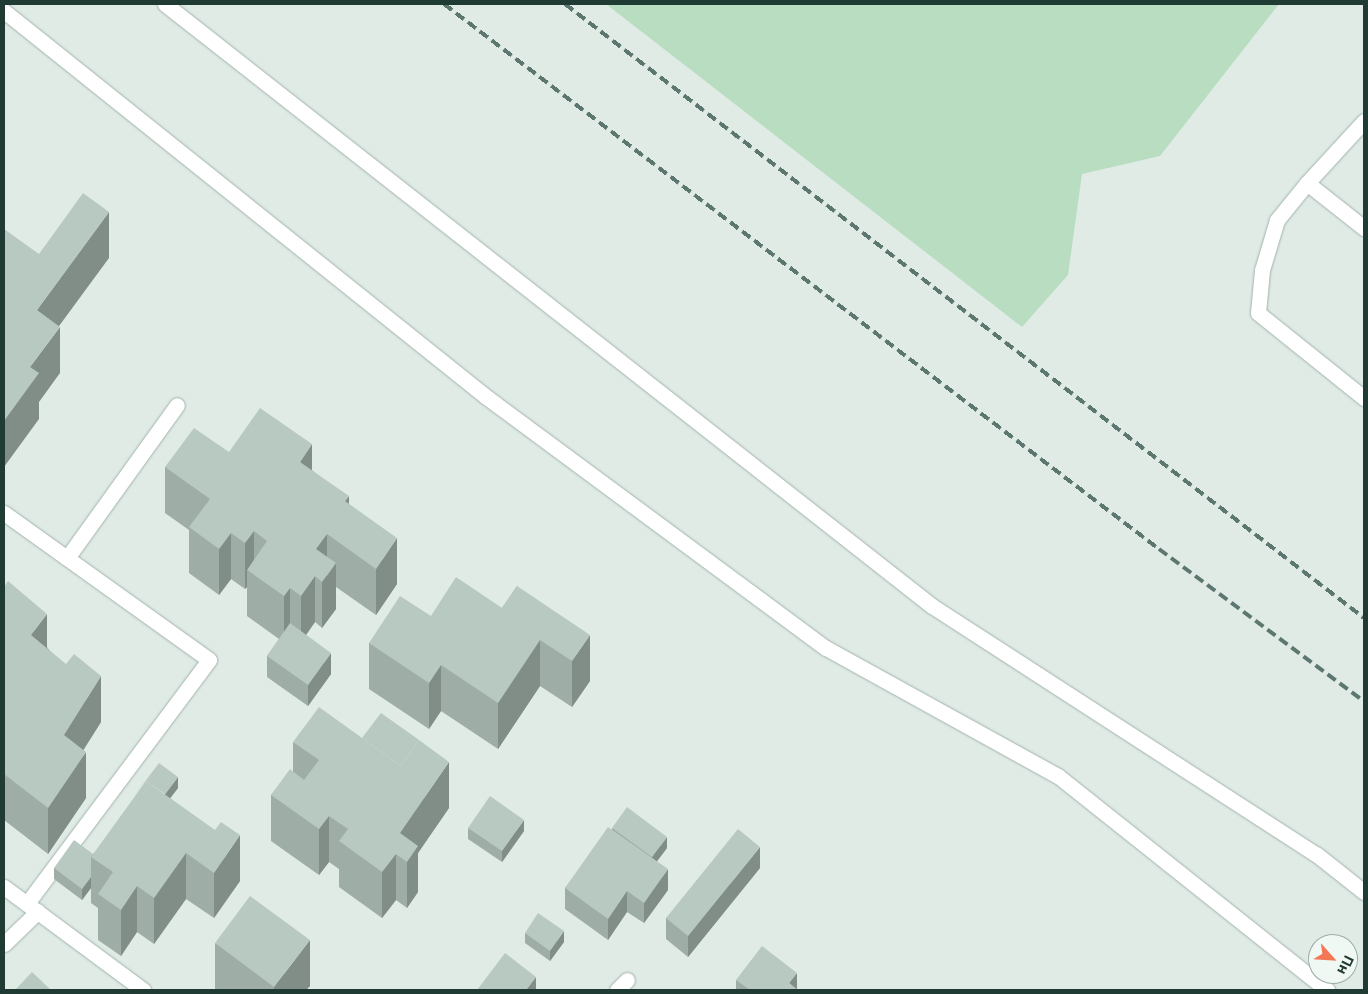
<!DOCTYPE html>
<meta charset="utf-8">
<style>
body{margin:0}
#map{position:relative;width:1368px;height:994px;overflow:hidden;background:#e0ebe6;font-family:"Noto Sans",sans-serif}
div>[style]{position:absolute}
.green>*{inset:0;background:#b8ddc1}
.roads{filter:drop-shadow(0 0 1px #a3b3ad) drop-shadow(0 0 1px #a3b3ad)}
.lane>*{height:15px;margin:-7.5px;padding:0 7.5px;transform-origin:7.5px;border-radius:7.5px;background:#fff}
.street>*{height:15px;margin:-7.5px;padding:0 7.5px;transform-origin:7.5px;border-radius:7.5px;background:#fff}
.rail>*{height:4px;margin-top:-2px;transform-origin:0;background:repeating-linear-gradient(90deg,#5b776f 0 10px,transparent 0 15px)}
.wall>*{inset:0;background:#9eada6}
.shaded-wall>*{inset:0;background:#818d87}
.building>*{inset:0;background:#b8c9c1}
span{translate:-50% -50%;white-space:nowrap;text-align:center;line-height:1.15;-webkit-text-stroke:5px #f0f8f4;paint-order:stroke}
.frame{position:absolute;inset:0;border:5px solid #203b33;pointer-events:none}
.north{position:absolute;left:1308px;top:934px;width:50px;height:50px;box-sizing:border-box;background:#f0f8f4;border:1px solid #9daca7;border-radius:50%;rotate:116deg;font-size:14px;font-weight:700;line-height:20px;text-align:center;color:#203b33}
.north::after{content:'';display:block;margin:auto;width:18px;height:22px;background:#f47755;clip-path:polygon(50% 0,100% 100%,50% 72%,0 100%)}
</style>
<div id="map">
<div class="green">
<div style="clip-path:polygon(606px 4px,1279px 4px,1160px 156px,1082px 174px,1068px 275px,1022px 327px)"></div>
</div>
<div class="roads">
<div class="lane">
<div style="left:165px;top:4px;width:975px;rotate:38.13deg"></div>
<div style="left:932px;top:606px;width:457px;rotate:32.9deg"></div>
<div style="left:1316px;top:854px;width:61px;rotate:38.4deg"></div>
<div style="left:4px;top:11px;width:616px;rotate:38.67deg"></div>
<div style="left:485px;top:396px;width:424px;rotate:36.5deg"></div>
<div style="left:826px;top:648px;width:265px;rotate:28.9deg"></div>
<div style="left:1058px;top:776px;width:344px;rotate:38.5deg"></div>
<div style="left:1364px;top:121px;width:84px;rotate:132.6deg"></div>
<div style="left:1307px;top:183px;width:48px;rotate:129deg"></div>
<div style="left:1277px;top:220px;width:52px;rotate:106.7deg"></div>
<div style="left:1262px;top:270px;width:43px;rotate:95.3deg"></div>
<div style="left:1258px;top:313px;width:136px;rotate:38.7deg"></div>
<div style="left:1307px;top:183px;width:73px;rotate:38.3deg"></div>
<div style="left:4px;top:513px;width:252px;rotate:35.6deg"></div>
<div style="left:209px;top:660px;width:304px;rotate:126.8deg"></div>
<div style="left:67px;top:558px;width:188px;rotate:-54.3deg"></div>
<div style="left:617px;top:990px;width:14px;rotate:-45deg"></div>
</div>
<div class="street">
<div style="left:4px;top:887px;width:173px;rotate:36.5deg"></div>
<div style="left:4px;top:944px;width:47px;rotate:-44.1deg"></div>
</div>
</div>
<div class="rail">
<div style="left:444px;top:4px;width:899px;rotate:37.32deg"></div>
<div style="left:1159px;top:549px;width:255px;rotate:36.6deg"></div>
<div style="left:565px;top:4px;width:1008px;rotate:37.54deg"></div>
</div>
<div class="wall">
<div style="clip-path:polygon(229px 452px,312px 470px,349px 504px,397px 584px,376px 615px,336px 587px,336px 609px,322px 628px,315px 622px,306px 635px,331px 674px,308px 706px,267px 677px,267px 656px,279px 639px,247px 616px,247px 587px,245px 589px,231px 579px,219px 595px,189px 573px,189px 530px,165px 513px,165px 467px)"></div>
<div style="clip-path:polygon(517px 586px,590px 681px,572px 707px,540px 686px,498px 749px,441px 711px,429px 729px,369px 689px,369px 643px,431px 616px,502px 608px)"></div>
<div style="clip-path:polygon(4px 587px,101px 722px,83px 750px,86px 798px,48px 854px,4px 820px)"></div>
<div style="clip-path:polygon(293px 742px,449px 808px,418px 853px,418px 892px,407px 908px,396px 900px,382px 918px,339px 887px,339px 869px,329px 862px,319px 875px,271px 841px,271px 795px,293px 772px)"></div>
<div style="clip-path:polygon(178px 788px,170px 798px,240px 881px,214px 918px,186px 899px,154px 944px,137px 932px,121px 956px,98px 940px,98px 908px,91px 903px,91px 888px,82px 900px,54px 879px,54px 868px,93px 854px)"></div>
<div style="clip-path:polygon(468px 828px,524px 831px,502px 862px,468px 839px)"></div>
<div style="clip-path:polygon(612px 828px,667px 848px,657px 861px,668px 890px,644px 923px,627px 912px,608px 940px,565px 909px,565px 888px,612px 830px)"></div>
<div style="clip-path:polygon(760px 868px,688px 957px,666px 939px,666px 918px)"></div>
<div style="clip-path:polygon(525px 933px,564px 942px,550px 961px,525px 943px)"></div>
<div style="clip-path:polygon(215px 943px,310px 986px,306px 990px,217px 990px,215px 989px)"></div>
<div style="clip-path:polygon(736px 980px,797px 989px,798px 990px,736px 990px)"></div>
</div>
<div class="shaded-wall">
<div style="clip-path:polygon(109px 212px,109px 258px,37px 356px,37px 310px)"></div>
<div style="clip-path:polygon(60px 327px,60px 373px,39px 402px,39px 419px,4px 467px,4px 421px,30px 367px)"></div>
<div style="clip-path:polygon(312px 444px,312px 490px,300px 462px)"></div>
<div style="clip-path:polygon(349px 496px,349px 542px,345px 501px)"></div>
<div style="clip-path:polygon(254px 531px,254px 575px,247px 570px,247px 587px,245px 589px,245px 543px)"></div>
<div style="clip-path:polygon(231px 533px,231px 579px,219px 595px,219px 549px)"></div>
<div style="clip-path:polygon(327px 534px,327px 576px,336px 563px,336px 609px,322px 628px,322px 582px,316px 549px)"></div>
<div style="clip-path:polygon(397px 538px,397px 584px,376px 615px,376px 569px)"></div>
<div style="clip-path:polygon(315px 576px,315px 622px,301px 642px,301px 596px)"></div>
<div style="clip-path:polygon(290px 588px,290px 634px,284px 642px,284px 596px)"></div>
<div style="clip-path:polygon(47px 614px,47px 660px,31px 635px)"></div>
<div style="clip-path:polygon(590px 635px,590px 681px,572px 707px,572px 661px)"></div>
<div style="clip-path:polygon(540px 640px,540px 686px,498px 749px,498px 703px)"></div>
<div style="clip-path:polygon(331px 653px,331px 674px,308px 706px,308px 685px)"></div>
<div style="clip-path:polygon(441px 665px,441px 711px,429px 729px,429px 683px)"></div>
<div style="clip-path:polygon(101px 676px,101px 722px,64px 781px,64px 735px)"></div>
<div style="clip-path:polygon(86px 752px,86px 798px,48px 854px,48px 808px)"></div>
<div style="clip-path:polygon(449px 762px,449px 808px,418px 853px,418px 892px,407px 908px,407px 862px,400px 833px)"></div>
<div style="clip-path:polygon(178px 777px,178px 788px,153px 821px,153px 810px)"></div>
<div style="clip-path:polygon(329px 816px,329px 862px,319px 875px,319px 829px)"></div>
<div style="clip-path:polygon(524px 820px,524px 831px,502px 862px,502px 851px)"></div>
<div style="clip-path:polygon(240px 835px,240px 881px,214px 918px,214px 873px)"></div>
<div style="clip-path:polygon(667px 837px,667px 848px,652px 868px,652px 857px)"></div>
<div style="clip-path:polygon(760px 847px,760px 868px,688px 957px,688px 936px)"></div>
<div style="clip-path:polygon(186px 853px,186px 899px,154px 944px,154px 898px)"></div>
<div style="clip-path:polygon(396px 854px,396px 900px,382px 918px,382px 872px)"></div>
<div style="clip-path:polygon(668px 869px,668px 890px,644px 923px,644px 903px)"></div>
<div style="clip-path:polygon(91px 877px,91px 888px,82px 900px,82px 889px)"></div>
<div style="clip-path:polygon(137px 886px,137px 932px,121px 956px,121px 910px)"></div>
<div style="clip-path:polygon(627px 891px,627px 912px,608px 940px,608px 919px)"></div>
<div style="clip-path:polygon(564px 931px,564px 942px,550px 961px,550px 951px)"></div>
<div style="clip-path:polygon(310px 940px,310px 986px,306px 990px,274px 990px,274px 987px)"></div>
<div style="clip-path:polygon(797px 973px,797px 990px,789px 983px)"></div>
<div style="clip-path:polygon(536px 977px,536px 990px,526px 990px)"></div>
</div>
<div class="building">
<div style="clip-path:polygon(83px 193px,109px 212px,37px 310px,60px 327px,30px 367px,39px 373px,4px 421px,4px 229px,39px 254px)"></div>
<div style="clip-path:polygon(260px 408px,312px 444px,300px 462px,349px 496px,345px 501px,397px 538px,376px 569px,327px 534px,316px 549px,336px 563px,322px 582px,315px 576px,301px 596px,290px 588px,284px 596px,247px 570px,267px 541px,254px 531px,245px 543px,231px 533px,219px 549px,189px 527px,210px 499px,165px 467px,194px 428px,229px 452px)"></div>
<div style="clip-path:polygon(456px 577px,502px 608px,517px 586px,590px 635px,572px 661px,540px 640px,498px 703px,441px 665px,429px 683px,369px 643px,400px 596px,431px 616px)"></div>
<div style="clip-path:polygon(8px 581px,47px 614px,31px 635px,66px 664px,74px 654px,101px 676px,64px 735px,86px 752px,48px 808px,4px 774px,4px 587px)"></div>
<div style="clip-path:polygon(290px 623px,331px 653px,308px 685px,267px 656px)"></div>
<div style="clip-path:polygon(319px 707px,401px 766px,419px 740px,449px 762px,400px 833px,418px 846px,407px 862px,396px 854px,382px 872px,339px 841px,348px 829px,329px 816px,319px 829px,271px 795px,290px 769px,304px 780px,319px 760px,293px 742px)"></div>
<div style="clip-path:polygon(381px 713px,422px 742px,419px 740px,401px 766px,362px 738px)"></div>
<div style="clip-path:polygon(159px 763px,178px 777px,165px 794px,146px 781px,134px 796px)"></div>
<div style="clip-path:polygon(146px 781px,215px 830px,221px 822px,240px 835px,214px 873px,186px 853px,154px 898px,137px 886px,121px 910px,98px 894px,113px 872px,91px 857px)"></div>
<div style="clip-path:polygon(490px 796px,524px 820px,502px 851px,468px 828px)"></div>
<div style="clip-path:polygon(627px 807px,667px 837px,652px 857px,612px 828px)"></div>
<div style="clip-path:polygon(608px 827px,668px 869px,644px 903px,627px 891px,608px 919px,565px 888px)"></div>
<div style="clip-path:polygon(738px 829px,760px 847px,688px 936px,666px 918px)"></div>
<div style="clip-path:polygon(74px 840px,93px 854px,91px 857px,91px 877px,82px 889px,54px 868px)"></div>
<div style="clip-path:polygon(250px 896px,310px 940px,274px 987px,215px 943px)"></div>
<div style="clip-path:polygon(538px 913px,564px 931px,550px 951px,525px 933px)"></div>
<div style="clip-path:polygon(762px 946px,797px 973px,789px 983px,798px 990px,750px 990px,736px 980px)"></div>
<div style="clip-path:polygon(505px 953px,536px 977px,526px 990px,477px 990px)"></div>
<div style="clip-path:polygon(32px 972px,51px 990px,15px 990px)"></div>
</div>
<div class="frame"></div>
<div class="north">Пн</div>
</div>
